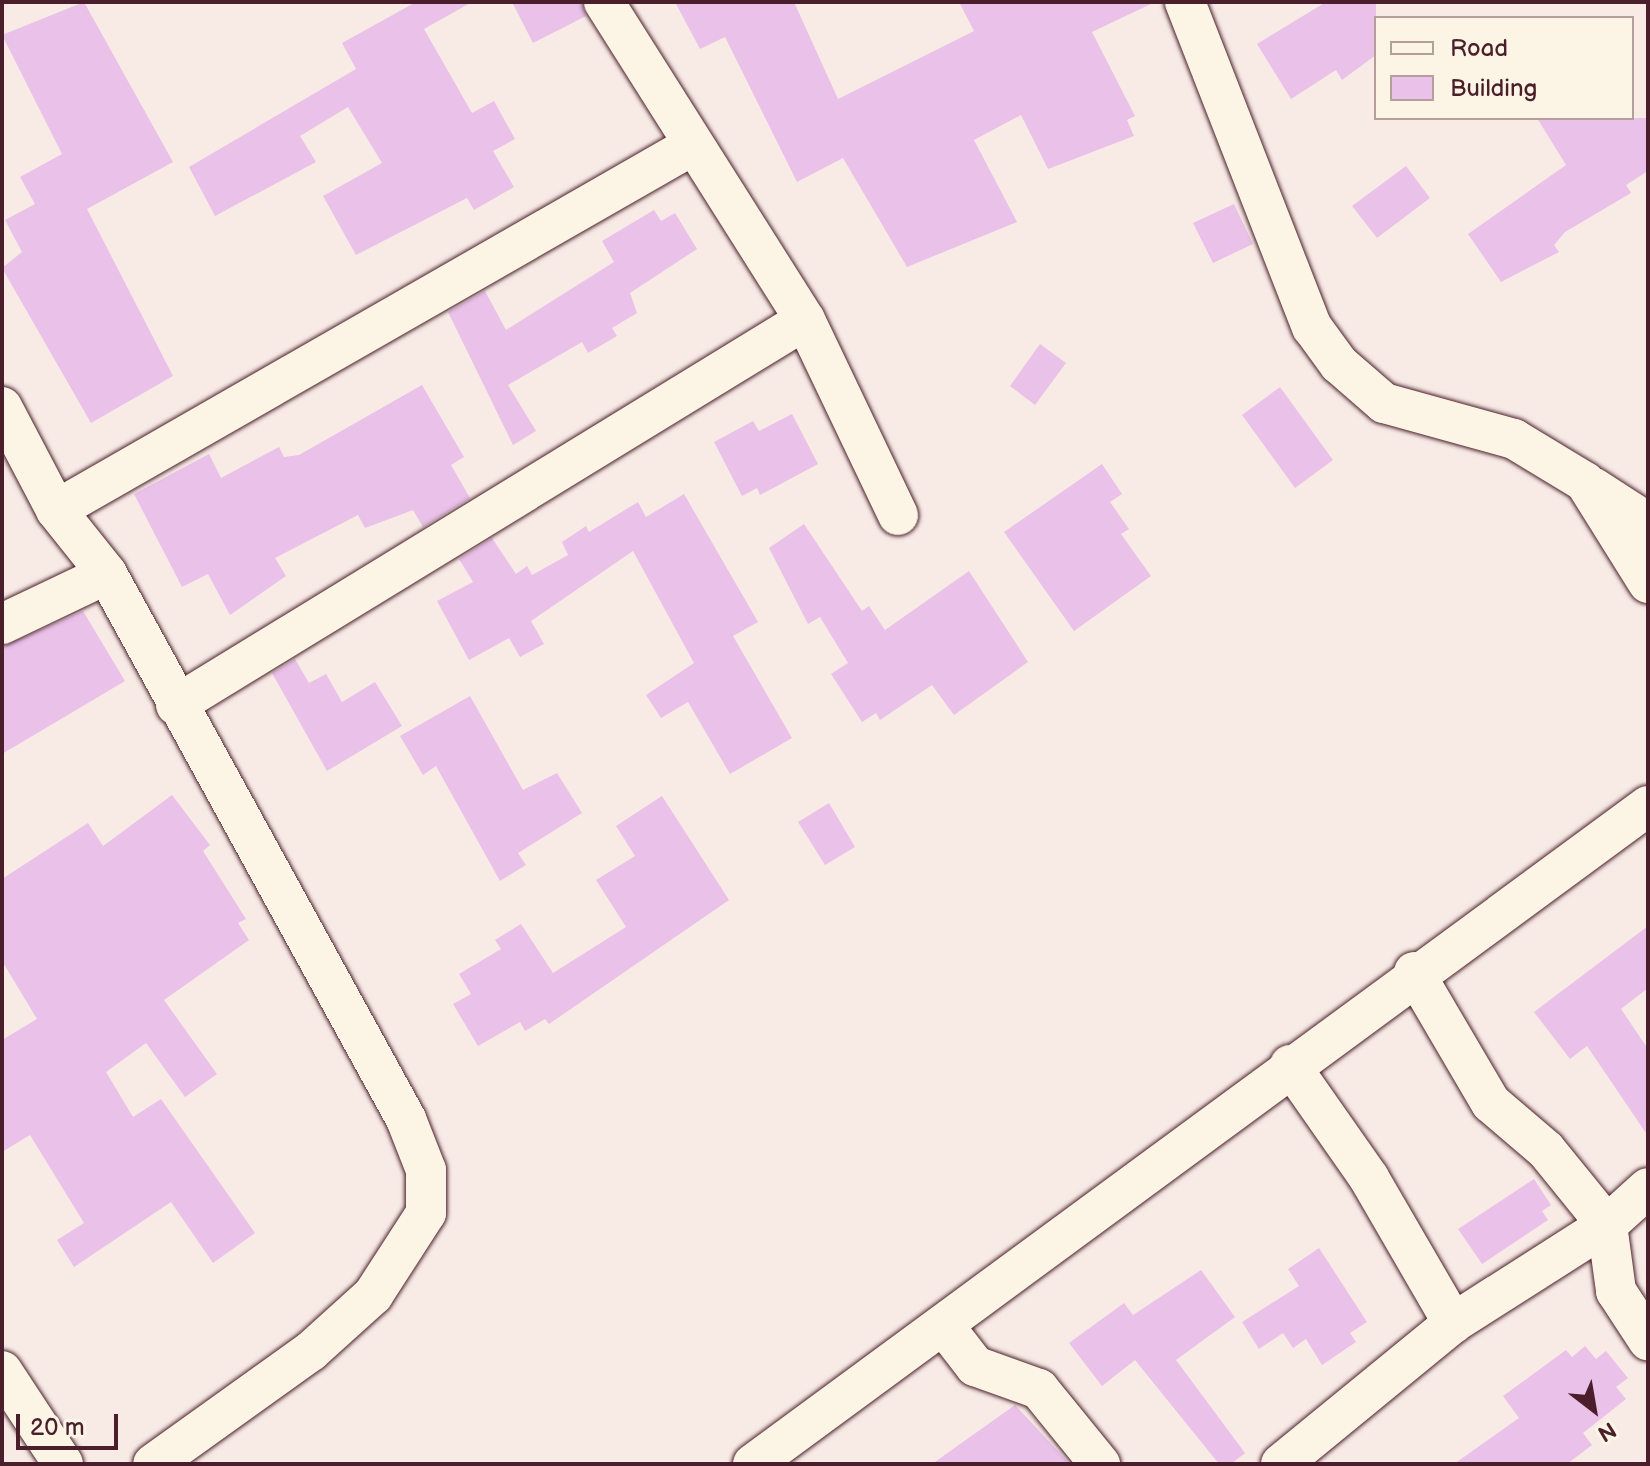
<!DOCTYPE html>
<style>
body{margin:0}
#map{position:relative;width:1650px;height:1466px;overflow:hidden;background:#f8ebe6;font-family:"Balsamiq Sans",sans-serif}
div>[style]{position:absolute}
.building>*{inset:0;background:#e9c1e9}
.roads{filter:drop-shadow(0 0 2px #4a1f2b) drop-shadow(0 0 2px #4a1f2b)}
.minor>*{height:40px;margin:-20px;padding:0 20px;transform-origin:20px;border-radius:20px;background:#fcf5e5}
span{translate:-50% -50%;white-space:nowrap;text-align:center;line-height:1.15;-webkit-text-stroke:8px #fcf5e5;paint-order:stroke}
.frame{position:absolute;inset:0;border:4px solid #4a1f2b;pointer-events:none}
.legend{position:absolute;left:1374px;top:16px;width:260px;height:104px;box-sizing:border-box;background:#fcf5e5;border:2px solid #b59f9b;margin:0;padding:10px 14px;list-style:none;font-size:24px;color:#4a1f2b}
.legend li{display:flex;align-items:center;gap:16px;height:40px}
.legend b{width:40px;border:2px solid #b59f9b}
.north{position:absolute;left:1554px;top:1370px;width:80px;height:80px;-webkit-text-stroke:6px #fcf5e5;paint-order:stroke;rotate:149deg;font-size:22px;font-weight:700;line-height:32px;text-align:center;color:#4a1f2b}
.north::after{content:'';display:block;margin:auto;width:28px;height:36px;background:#4a1f2b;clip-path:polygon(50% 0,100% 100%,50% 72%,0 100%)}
.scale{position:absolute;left:16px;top:1414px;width:102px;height:36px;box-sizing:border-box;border:4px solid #4a1f2b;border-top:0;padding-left:10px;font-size:24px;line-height:28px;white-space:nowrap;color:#4a1f2b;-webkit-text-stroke:6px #fcf5e5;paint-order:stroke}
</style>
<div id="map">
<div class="building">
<div style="clip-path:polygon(84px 2px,173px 162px,87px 209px,173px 376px,91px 423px,2px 268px,22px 252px,5px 220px,35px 204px,20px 177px,62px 154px,2px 35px)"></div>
<div style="clip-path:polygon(416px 2px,472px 2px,424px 29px,472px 113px,494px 101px,515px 139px,493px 151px,514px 187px,474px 210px,467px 198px,356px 255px,323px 196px,382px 163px,348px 107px,300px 136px,316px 162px,215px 216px,189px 167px,356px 69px,342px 43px)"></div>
<div style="clip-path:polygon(512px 2px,581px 2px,586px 16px,533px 43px)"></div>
<div style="clip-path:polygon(675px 2px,794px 2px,838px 99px,974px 31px,959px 2px,1155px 2px,1092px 32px,1135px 116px,1127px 120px,1134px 136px,1048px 169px,1021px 115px,974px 140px,1017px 222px,907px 267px,843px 158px,797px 182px,725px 37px,700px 49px)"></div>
<div style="clip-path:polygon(1326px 2px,1376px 2px,1376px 55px,1342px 80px,1336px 70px,1291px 99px,1257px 44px)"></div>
<div style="clip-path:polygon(1537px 118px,1648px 118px,1648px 171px,1626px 185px,1631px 193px,1565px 232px,1554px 245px,1559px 252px,1501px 282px,1468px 234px,1566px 165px)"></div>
<div style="clip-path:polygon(1406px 166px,1430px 198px,1377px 238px,1352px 206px)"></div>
<div style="clip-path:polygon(1234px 204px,1253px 244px,1213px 263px,1193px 223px)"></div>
<div style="clip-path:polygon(654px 210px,661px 221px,675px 213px,697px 249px,630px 293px,637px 313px,612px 328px,617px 336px,588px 353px,582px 342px,508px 385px,536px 431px,513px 445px,448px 312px,485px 291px,506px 330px,614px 262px,602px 241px)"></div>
<div style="clip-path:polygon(1040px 344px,1066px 363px,1035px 405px,1010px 386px)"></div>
<div style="clip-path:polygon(422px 385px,464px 457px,451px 465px,470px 498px,423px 527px,413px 510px,365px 528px,358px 515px,275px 558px,286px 576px,230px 615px,208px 574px,182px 587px,134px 494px,209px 454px,221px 478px,279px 447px,284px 457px,299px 455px)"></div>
<div style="clip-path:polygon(1280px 387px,1333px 460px,1295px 488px,1242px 415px)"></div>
<div style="clip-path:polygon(792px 414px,818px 464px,760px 495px,757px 488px,742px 496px,714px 442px,753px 421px,759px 431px)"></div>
<div style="clip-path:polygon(1102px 464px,1122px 494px,1110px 502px,1129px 529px,1121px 534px,1151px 576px,1074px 631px,1004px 532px)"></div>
<div style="clip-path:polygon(684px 494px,758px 622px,733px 636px,792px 738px,730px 774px,688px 702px,661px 718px,646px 695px,694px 663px,633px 551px,531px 621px,544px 644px,520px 657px,509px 638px,469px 660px,437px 601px,473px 582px,459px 559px,492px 538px,516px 574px,527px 566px,532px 575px,568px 555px,562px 542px,586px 526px,589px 532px,638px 502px,646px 517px)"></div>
<div style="clip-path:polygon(804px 524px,862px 611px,869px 606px,885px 630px,969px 571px,1028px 662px,954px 715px,932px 685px,880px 720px,876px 713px,862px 722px,831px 674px,848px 663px,820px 617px,808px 624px,769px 548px)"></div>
<div style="clip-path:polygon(83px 611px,125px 681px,2px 754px,2px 647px)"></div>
<div style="clip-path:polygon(295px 659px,309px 683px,326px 674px,342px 702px,375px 682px,402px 726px,327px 771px,272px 673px)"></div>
<div style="clip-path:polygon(470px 696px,523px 790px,557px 773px,582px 813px,518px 853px,526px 865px,500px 881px,436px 766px,423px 775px,400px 736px)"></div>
<div style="clip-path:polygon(172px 795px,210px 845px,203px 851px,246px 919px,238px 923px,249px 940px,164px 1000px,217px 1074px,185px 1097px,146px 1043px,106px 1072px,133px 1117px,161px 1099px,255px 1233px,213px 1263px,171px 1202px,74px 1267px,57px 1240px,84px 1223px,30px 1135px,2px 1152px,2px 1040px,37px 1019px,2px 961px,2px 879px,88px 823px,103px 846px)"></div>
<div style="clip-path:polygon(662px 796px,729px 900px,549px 1024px,545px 1019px,525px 1031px,520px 1022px,478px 1046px,453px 1004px,471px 994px,459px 974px,501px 949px,495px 940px,521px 924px,553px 973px,626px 927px,596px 880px,635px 856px,616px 826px)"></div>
<div style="clip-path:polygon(829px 803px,855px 847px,825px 865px,798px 822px)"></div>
<div style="clip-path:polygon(1648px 926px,1648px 988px,1621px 1009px,1648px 1049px,1648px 1136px,1587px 1046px,1570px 1059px,1534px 1012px)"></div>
<div style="clip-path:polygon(1534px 1179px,1551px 1205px,1542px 1211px,1548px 1220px,1482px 1264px,1458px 1229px)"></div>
<div style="clip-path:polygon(1319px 1248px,1367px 1322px,1350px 1333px,1356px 1342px,1322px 1365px,1306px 1339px,1293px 1348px,1283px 1333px,1259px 1349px,1242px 1322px,1299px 1286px,1288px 1269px)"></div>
<div style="clip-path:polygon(1201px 1270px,1235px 1317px,1176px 1360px,1245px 1453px,1231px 1464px,1219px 1464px,1135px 1360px,1102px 1386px,1069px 1343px,1124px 1303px,1133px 1315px)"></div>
<div style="clip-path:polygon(1585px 1346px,1596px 1359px,1606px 1351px,1628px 1378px,1616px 1387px,1626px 1399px,1583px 1433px,1592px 1445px,1567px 1464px,1454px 1464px,1519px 1418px,1503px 1396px,1566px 1350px,1572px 1357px)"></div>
<div style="clip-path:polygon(1015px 1405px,1070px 1464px,932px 1464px)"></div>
</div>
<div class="roads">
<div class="minor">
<div style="left:604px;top:2px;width:376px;rotate:57.7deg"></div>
<div style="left:805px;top:320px;width:216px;rotate:64.5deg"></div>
<div style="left:1185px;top:2px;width:349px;rotate:68.7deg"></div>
<div style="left:1312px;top:327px;width:46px;rotate:53.9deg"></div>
<div style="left:1339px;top:364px;width:60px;rotate:40.9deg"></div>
<div style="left:1384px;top:403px;width:135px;rotate:15.5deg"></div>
<div style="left:1514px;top:439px;width:83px;rotate:31.2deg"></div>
<div style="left:1585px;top:482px;width:119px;rotate:58deg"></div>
<div style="left:2px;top:407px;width:116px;rotate:62.3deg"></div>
<div style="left:56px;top:510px;width:82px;rotate:51.4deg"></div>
<div style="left:107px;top:574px;width:622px;rotate:61.25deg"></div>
<div style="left:406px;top:1119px;width:55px;rotate:68.6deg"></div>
<div style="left:426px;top:1170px;width:43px;rotate:90deg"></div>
<div style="left:426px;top:1213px;width:98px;rotate:122.9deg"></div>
<div style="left:373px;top:1295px;width:84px;rotate:137.9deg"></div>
<div style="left:311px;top:1351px;width:194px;rotate:144.4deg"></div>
<div style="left:1594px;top:488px;width:64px;rotate:32.9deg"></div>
<div style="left:56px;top:510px;width:734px;rotate:-29.81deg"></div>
<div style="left:2px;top:624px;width:116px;rotate:-25.5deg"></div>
<div style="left:176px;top:705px;width:737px;rotate:-31.47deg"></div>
<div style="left:1414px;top:972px;width:152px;rotate:59.6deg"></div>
<div style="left:1491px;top:1103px;width:72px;rotate:40.5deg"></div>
<div style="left:1546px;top:1150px;width:97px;rotate:50.9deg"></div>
<div style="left:1607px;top:1225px;width:67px;rotate:82.2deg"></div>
<div style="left:1616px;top:1291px;width:59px;rotate:56.9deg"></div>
<div style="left:1290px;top:1065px;width:138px;rotate:55deg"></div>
<div style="left:1369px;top:1178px;width:168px;rotate:59.9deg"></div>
<div style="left:944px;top:1326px;width:51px;rotate:52.2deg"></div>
<div style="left:975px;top:1366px;width:68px;rotate:19.8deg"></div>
<div style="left:1039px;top:1389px;width:97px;rotate:50.9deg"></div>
<div style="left:2px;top:1371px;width:111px;rotate:56.7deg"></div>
<div style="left:753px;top:1464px;width:1111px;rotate:-36.32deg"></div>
<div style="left:1281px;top:1464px;width:222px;rotate:-39.3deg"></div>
<div style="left:1453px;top:1323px;width:183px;rotate:-32.5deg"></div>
<div style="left:1607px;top:1225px;width:55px;rotate:-42.1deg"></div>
</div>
</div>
<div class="frame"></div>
<ul class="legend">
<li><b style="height:10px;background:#fcf5e5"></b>Road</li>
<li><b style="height:22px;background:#e9c1e9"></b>Building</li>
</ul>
<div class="north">N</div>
<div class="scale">20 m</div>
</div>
